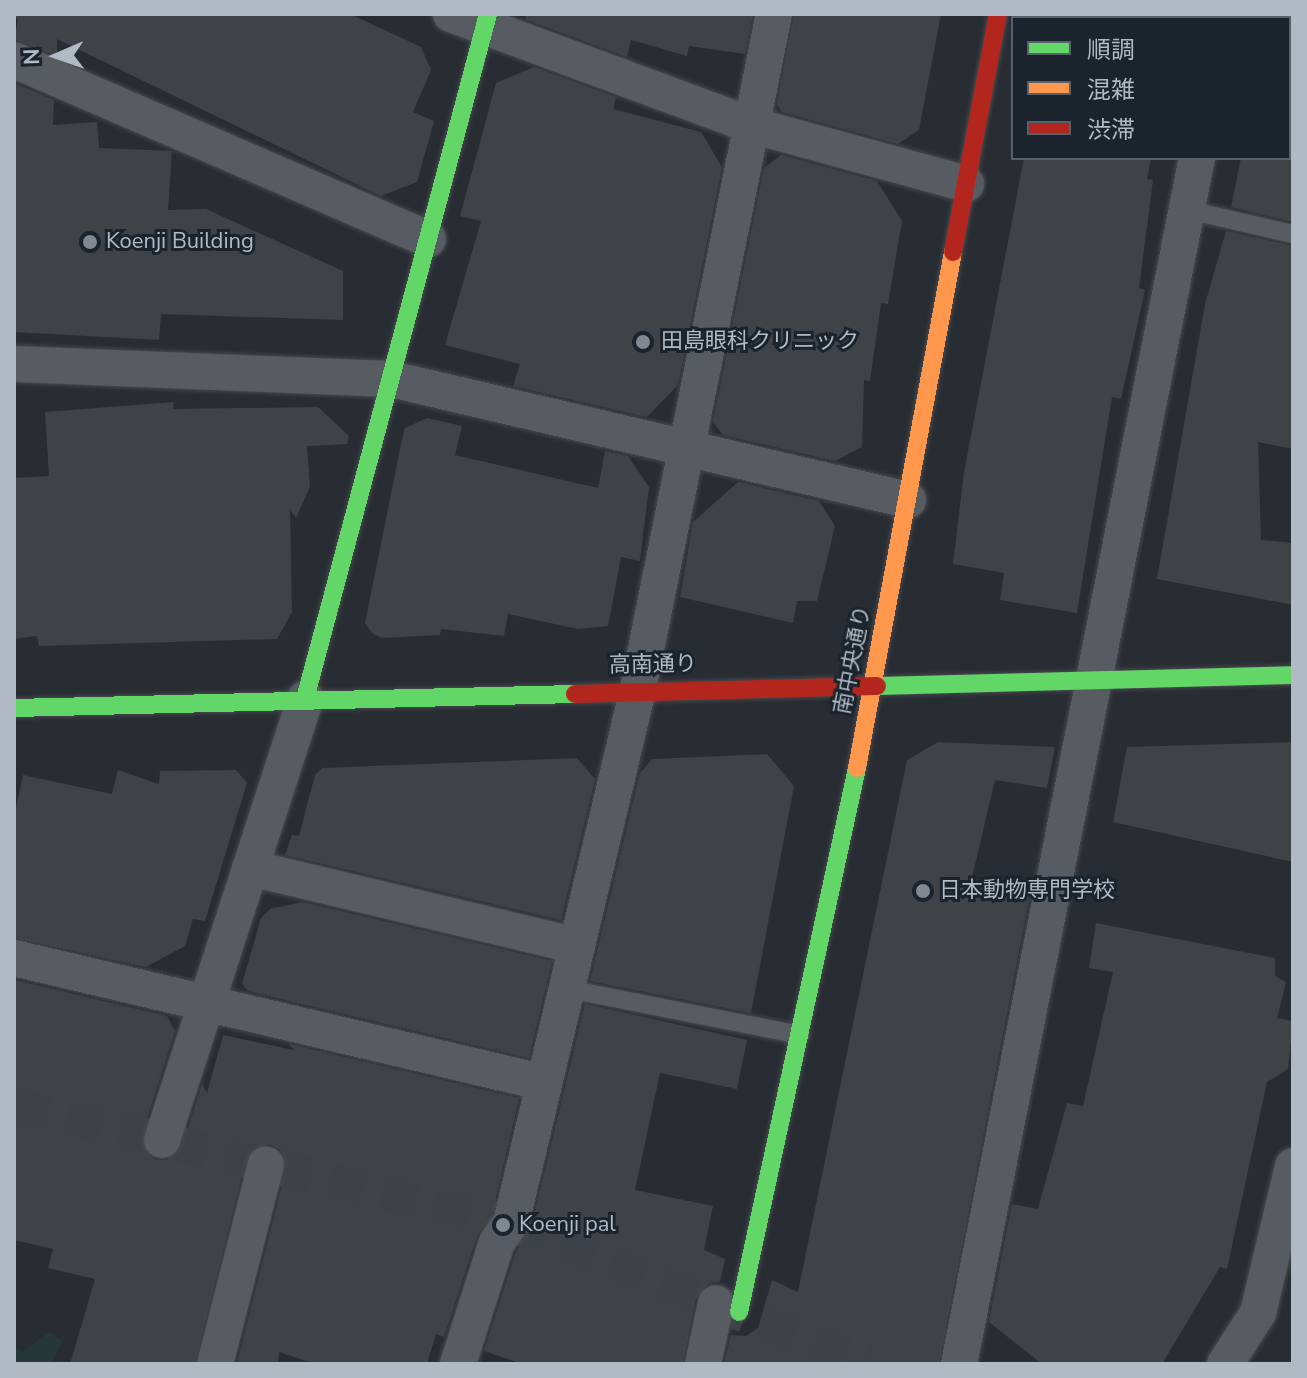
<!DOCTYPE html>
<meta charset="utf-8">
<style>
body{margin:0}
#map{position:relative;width:1307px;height:1378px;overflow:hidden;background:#282d33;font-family:"Nunito Sans","Noto Sans JP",sans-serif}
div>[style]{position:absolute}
.green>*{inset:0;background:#253739}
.building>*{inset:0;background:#3f4348}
.street-tunnel>*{height:36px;margin-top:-18px;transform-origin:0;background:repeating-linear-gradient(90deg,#3d4249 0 36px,transparent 0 54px)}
.roads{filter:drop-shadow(0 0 2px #46494e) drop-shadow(0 0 2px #46494e)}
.lane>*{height:18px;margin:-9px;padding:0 9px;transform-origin:9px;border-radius:9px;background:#575b62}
.street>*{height:36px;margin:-18px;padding:0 18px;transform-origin:18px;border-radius:18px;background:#575b62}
.fast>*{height:18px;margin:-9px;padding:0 9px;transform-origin:9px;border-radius:9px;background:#63d668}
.slow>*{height:18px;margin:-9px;padding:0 9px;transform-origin:9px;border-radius:9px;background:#ff974d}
.jam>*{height:18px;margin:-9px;padding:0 9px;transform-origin:9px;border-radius:9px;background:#b3261e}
.dots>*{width:22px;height:22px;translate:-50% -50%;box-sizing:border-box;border:4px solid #1b232d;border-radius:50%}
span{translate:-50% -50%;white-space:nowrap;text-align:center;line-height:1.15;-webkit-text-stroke:6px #1b232d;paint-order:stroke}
.poi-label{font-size:22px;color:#b1b9c5}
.left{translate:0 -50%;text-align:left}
.street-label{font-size:22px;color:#b1b9c5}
.frame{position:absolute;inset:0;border:16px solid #b1b9c5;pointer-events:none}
.legend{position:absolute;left:1011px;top:16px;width:280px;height:144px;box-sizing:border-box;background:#1b232d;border:2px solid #575f6a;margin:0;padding:10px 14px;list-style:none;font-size:24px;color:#b1b9c5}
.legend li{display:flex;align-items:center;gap:16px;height:40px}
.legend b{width:40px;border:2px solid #575f6a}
.north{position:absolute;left:16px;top:16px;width:80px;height:80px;-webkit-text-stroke:6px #1b232d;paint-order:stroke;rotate:268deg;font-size:22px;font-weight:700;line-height:32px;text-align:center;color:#b1b9c5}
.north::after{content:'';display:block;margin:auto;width:28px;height:36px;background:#b1b9c5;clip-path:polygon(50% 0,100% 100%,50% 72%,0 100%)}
</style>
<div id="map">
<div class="green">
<div style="clip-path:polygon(49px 1332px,62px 1341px,52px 1364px,14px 1364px,14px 1347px,22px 1352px)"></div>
</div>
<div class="building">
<div style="clip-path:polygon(14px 14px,350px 14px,421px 47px,431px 70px,413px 112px,434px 121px,417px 182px,381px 196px,57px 39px,57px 56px,14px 39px,18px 21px)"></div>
<div style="clip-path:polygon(524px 14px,753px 14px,745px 54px,689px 46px,687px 56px,631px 40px,627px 57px,527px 20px)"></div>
<div style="clip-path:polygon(794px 14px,941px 14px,919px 130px,898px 144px,782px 112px,777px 104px)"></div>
<div style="clip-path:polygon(534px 67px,616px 97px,613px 109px,701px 132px,722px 167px,678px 385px,647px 417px,513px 386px,520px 364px,445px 345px,481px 221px,460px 216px,496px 83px)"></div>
<div style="clip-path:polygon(14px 83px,54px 100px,53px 125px,97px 122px,99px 148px,172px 151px,168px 210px,206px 209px,343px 271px,343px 320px,161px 314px,159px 340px,14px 332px)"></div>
<div style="clip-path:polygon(781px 155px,877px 181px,902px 221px,888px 304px,881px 303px,870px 381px,864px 380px,862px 447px,835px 461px,723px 435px,713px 422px,764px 168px)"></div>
<div style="clip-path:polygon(1024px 158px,1151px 158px,1147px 179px,1153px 180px,1139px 288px,1145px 290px,1121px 399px,1112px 397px,1077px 613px,1000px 600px,1004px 573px,953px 564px,964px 472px)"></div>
<div style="clip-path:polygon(1241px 158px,1293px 158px,1293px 222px,1231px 207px)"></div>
<div style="clip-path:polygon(1226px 231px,1293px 246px,1293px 449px,1258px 442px,1261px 540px,1293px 543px,1293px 605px,1157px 579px,1205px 304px)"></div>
<div style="clip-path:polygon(174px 402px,173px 409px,318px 407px,349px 436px,347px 444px,307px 446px,310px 487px,296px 518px,290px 510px,292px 612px,277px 639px,39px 646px,37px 636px,14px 639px,14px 478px,49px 476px,45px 412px)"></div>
<div style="clip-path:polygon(427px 418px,462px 426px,455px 455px,598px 488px,605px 451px,628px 456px,649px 487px,640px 561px,621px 557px,608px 626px,578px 629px,508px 614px,504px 636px,441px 629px,440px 635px,382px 638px,372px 633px,365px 623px,401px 444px,405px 428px)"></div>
<div style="clip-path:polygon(738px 482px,819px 501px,835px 526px,817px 601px,797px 601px,793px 623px,680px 597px,693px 522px)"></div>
<div style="clip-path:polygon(938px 742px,1055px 747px,1047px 788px,995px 780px,971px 882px,1030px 894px,939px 1364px,724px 1364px,731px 1335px,746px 1336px,758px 1328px,772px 1280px,798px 1292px,907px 760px)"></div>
<div style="clip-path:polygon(1293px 742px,1293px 862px,1113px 822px,1127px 747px)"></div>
<div style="clip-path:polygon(767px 754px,794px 786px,751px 1013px,590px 981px,640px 773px,652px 759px)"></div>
<div style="clip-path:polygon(577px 758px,595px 779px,561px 920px,285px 855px,292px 835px,299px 836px,315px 775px,322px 768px)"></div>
<div style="clip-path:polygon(118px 770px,159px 784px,160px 771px,236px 770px,247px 783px,205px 921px,193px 919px,185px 946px,146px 967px,14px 938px,14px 817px,23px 775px,112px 794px)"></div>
<div style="clip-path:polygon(302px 902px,552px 961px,529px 1058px,248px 991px,242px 984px,261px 918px,270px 909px)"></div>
<div style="clip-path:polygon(1096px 923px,1275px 958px,1275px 976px,1286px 982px,1277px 1018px,1293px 1021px,1288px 1069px,1267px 1082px,1227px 1269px,1220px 1267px,1162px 1364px,1042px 1364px,989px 1322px,1012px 1204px,1038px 1209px,1067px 1103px,1083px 1106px,1113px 972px,1089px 968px)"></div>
<div style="clip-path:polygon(14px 980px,167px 1016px,175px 1031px,142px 1134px,146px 1153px,156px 1160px,167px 1160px,182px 1147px,202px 1084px,207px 1093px,223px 1035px,294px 1050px,289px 1044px,519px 1098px,492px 1214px,477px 1236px,444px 1337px,436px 1334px,427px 1364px,316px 1364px,279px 1352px,278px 1364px,237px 1364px,286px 1169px,281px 1150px,270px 1144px,252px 1149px,246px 1159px,195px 1364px,70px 1364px,95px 1279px,48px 1268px,53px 1249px,14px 1240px)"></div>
<div style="clip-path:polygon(585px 1004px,747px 1040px,737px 1089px,660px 1073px,635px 1190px,713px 1206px,704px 1250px,725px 1259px,720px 1282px,709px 1283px,696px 1298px,683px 1364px,523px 1364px,484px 1351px,516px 1252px,531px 1228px)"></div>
</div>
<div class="street-tunnel">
<div style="left:14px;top:1105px;width:511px;rotate:13.36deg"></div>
<div style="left:511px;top:1223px;width:387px;rotate:21.4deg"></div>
</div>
<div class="roads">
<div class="lane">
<div style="left:1188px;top:210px;width:108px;rotate:12.9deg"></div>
<div style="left:563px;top:988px;width:242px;rotate:11.2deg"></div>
</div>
<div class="street">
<div style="left:451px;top:14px;width:320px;rotate:20.3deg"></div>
<div style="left:751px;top:125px;width:223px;rotate:15.3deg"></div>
<div style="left:1221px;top:18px;width:4px;rotate:-76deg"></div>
<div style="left:14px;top:60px;width:451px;rotate:23.4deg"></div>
<div style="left:14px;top:364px;width:377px;rotate:2.3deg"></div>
<div style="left:391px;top:379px;width:531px;rotate:13.17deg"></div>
<div style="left:250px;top:868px;width:333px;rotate:13.4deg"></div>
<div style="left:14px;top:958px;width:541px;rotate:13.24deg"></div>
<div style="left:162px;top:1140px;width:464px;rotate:-72deg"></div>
<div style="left:215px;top:1364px;width:206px;rotate:-75.7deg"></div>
<div style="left:458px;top:1364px;width:128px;rotate:-72.3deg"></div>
<div style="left:497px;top:1242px;width:24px;rotate:-54deg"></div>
<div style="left:511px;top:1223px;width:549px;rotate:-76.62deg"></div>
<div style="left:638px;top:689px;width:689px;rotate:-78.61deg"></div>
<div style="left:703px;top:1364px;width:62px;rotate:-78deg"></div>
<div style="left:959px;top:1364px;width:1229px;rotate:-78.84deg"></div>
<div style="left:1225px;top:1364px;width:61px;rotate:-57.1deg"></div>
<div style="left:1258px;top:1313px;width:151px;rotate:-76.6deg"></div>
</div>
<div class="fast">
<div style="left:877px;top:686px;width:416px;rotate:-1.5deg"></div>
<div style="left:305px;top:699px;width:709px;rotate:-75.04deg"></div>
<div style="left:14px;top:708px;width:561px;rotate:-1.43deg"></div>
<div style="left:739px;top:1312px;width:557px;rotate:-77.76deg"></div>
</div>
<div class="slow">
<div style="left:857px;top:768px;width:525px;rotate:-79.46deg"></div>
</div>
<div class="jam">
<div style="left:953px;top:252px;width:242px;rotate:-79.3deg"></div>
<div style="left:575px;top:694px;width:302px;rotate:-1.5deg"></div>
</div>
</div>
<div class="dots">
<div style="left:90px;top:242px;background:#818892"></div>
<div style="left:643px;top:342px;background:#818892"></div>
<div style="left:923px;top:891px;background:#818892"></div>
<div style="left:503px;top:1225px;background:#818892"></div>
</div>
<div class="poi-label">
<span class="left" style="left:106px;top:242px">Koenji Building</span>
<span class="left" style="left:661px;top:342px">田島眼科クリニック</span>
<span class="left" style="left:939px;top:891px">日本動物専門学校</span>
<span class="left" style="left:519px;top:1225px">Koenji pal</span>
</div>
<div class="street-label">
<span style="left:853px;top:660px;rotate:-79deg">南中央通り</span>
<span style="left:653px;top:665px;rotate:-1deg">高南通り</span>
</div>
<div class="frame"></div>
<ul class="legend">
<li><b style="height:10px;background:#63d668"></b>順調</li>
<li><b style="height:10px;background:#ff974d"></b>混雑</li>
<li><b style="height:10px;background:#b3261e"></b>渋滞</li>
</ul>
<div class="north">N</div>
</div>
